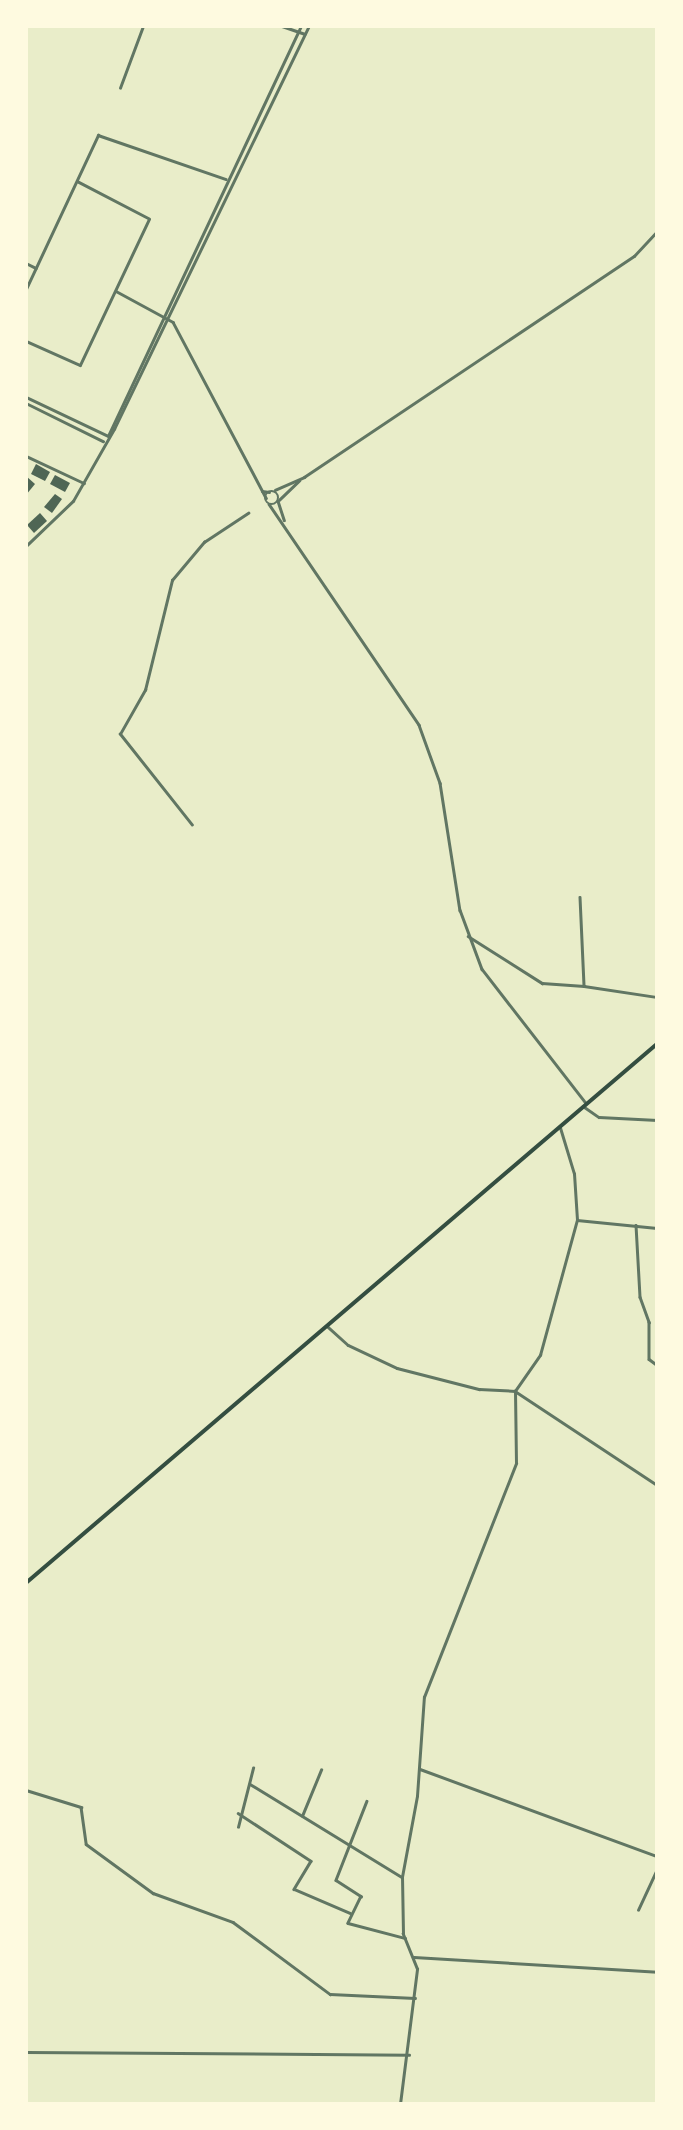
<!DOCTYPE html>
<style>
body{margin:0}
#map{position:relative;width:683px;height:2130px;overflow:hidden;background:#e9edc9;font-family:"Golos Text",sans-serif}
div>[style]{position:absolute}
.building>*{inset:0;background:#4f6655}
.minor>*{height:2.5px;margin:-1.25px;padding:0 1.25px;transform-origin:1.25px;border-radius:1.25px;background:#617663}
.tertiary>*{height:2.5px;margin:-1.25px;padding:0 1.25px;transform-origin:1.25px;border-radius:1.25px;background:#617663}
.tertiary>.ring{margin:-1.25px;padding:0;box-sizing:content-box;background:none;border:2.5px solid #617663;border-radius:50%}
.secondary>*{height:3.5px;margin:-1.75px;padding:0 1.75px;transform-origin:1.75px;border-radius:1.75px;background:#344e41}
span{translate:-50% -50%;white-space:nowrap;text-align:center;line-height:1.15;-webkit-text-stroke:5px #fefae0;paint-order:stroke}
.frame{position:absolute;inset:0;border:28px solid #fefae0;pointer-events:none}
</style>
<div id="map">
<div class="building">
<div style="clip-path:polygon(36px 464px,50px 472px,45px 481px,31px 474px)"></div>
<div style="clip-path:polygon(55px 475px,70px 483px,65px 492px,50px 484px)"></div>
<div style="clip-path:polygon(26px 476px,35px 484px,26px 495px)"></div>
<div style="clip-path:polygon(55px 494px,62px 499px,52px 513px,44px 507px)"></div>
<div style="clip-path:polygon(40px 513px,47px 521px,34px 533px,27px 525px)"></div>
</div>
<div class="minor">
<div style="left:282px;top:26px;width:24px;rotate:19deg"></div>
<div style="left:120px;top:88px;width:66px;rotate:-69.6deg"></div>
<div style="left:26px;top:289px;width:170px;rotate:-64.9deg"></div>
<div style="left:98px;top:135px;width:135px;rotate:19deg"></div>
<div style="left:116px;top:291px;width:65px;rotate:28.5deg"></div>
<div style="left:173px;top:322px;width:199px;rotate:62.1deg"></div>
<div style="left:26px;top:341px;width:59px;rotate:24deg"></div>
<div style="left:80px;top:365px;width:161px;rotate:-64.7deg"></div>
<div style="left:149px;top:219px;width:80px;rotate:-152.5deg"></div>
<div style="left:26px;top:397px;width:91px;rotate:25.4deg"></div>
<div style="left:26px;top:403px;width:86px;rotate:26.3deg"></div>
<div style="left:108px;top:436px;width:453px;rotate:-64.8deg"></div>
<div style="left:26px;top:456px;width:64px;rotate:25deg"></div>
<div style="left:304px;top:477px;width:397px;rotate:-33.8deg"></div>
<div style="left:634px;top:256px;width:34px;rotate:-47deg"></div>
<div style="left:262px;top:491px;width:7px;rotate:8deg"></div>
<div style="left:26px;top:546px;width:65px;rotate:-43.8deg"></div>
<div style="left:73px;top:501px;width:83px;rotate:-60.3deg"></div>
<div style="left:114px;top:429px;width:448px;rotate:-64.2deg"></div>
<div style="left:192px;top:825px;width:116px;rotate:-128.4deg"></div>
<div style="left:120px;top:734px;width:51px;rotate:-60.4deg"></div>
<div style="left:145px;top:690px;width:113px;rotate:-76.2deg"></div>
<div style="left:172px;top:580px;width:50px;rotate:-49.9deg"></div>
<div style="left:204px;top:542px;width:53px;rotate:-33.4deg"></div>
<div style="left:580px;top:897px;width:89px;rotate:87.4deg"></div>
<div style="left:584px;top:986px;width:74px;rotate:8.6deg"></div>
<div style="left:468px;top:936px;width:88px;rotate:32.4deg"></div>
<div style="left:542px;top:983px;width:42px;rotate:4.1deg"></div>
<div style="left:583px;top:1106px;width:19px;rotate:35deg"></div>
<div style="left:599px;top:1117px;width:58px;rotate:3deg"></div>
<div style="left:577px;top:1220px;width:80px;rotate:5.7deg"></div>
<div style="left:636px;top:1225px;width:72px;rotate:86.8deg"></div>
<div style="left:640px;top:1297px;width:27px;rotate:70deg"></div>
<div style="left:649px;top:1322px;width:37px;rotate:90deg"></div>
<div style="left:649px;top:1359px;width:10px;rotate:37deg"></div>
<div style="left:250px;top:1784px;width:178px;rotate:31.5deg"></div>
<div style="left:26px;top:1790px;width:58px;rotate:17.2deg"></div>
<div style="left:81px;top:1807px;width:37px;rotate:82deg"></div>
<div style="left:86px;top:1844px;width:83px;rotate:36.2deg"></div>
<div style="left:153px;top:1893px;width:85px;rotate:19.9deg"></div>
<div style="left:233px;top:1922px;width:121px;rotate:36.6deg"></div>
<div style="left:330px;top:1994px;width:85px;rotate:2.7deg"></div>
<div style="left:367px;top:1801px;width:85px;rotate:111.4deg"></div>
<div style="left:336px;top:1880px;width:30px;rotate:33deg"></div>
<div style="left:361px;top:1896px;width:30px;rotate:116deg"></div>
<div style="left:348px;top:1923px;width:59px;rotate:14.7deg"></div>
<div style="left:238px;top:1813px;width:87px;rotate:33.3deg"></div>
<div style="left:311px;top:1861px;width:33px;rotate:121deg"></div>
<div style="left:294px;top:1889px;width:61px;rotate:23.2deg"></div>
<div style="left:302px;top:1816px;width:50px;rotate:-67.6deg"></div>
<div style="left:238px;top:1827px;width:61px;rotate:-75.7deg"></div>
<div style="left:638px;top:1910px;width:45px;rotate:-65.1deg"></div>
<div style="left:414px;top:1957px;width:243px;rotate:3.5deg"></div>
<div style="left:26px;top:2052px;width:383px;rotate:0.4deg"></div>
</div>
<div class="tertiary">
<div style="left:26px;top:263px;width:11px;rotate:27deg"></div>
<div style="left:275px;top:490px;width:32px;rotate:-24deg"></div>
<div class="ring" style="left:265px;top:491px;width:11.5px;height:11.5px"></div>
<div style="left:279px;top:500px;width:28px;rotate:-44deg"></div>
<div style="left:278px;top:501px;width:20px;rotate:72deg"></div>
<div style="left:269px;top:504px;width:267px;rotate:55.8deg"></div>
<div style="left:419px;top:725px;width:62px;rotate:70.1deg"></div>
<div style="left:440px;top:783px;width:129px;rotate:81.1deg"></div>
<div style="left:460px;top:910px;width:63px;rotate:69.6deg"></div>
<div style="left:482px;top:969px;width:170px;rotate:52.2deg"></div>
<div style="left:327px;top:1326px;width:28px;rotate:42deg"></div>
<div style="left:348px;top:1345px;width:54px;rotate:25.1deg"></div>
<div style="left:397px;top:1368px;width:85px;rotate:14.4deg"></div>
<div style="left:479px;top:1389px;width:36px;rotate:3deg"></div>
<div style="left:515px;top:1391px;width:170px;rotate:33.5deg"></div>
<div style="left:420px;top:1769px;width:252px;rotate:20.2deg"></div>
<div style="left:400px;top:2104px;width:136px;rotate:-82.8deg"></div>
<div style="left:417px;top:1969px;width:38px;rotate:-112deg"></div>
<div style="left:403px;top:1934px;width:57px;rotate:-91deg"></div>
<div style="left:402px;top:1877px;width:82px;rotate:-79.5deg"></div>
<div style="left:417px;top:1796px;width:99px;rotate:-86deg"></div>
<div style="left:424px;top:1697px;width:251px;rotate:-68.5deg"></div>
<div style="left:516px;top:1463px;width:72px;rotate:-90.8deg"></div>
<div style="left:515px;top:1391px;width:44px;rotate:-55.2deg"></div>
<div style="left:540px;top:1355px;width:140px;rotate:-74.7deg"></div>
<div style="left:577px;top:1220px;width:46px;rotate:-93.7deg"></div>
<div style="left:574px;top:1174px;width:48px;rotate:-106.9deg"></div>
</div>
<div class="secondary">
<div style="left:26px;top:1583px;width:830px;rotate:-40.5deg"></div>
</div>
<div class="frame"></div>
</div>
